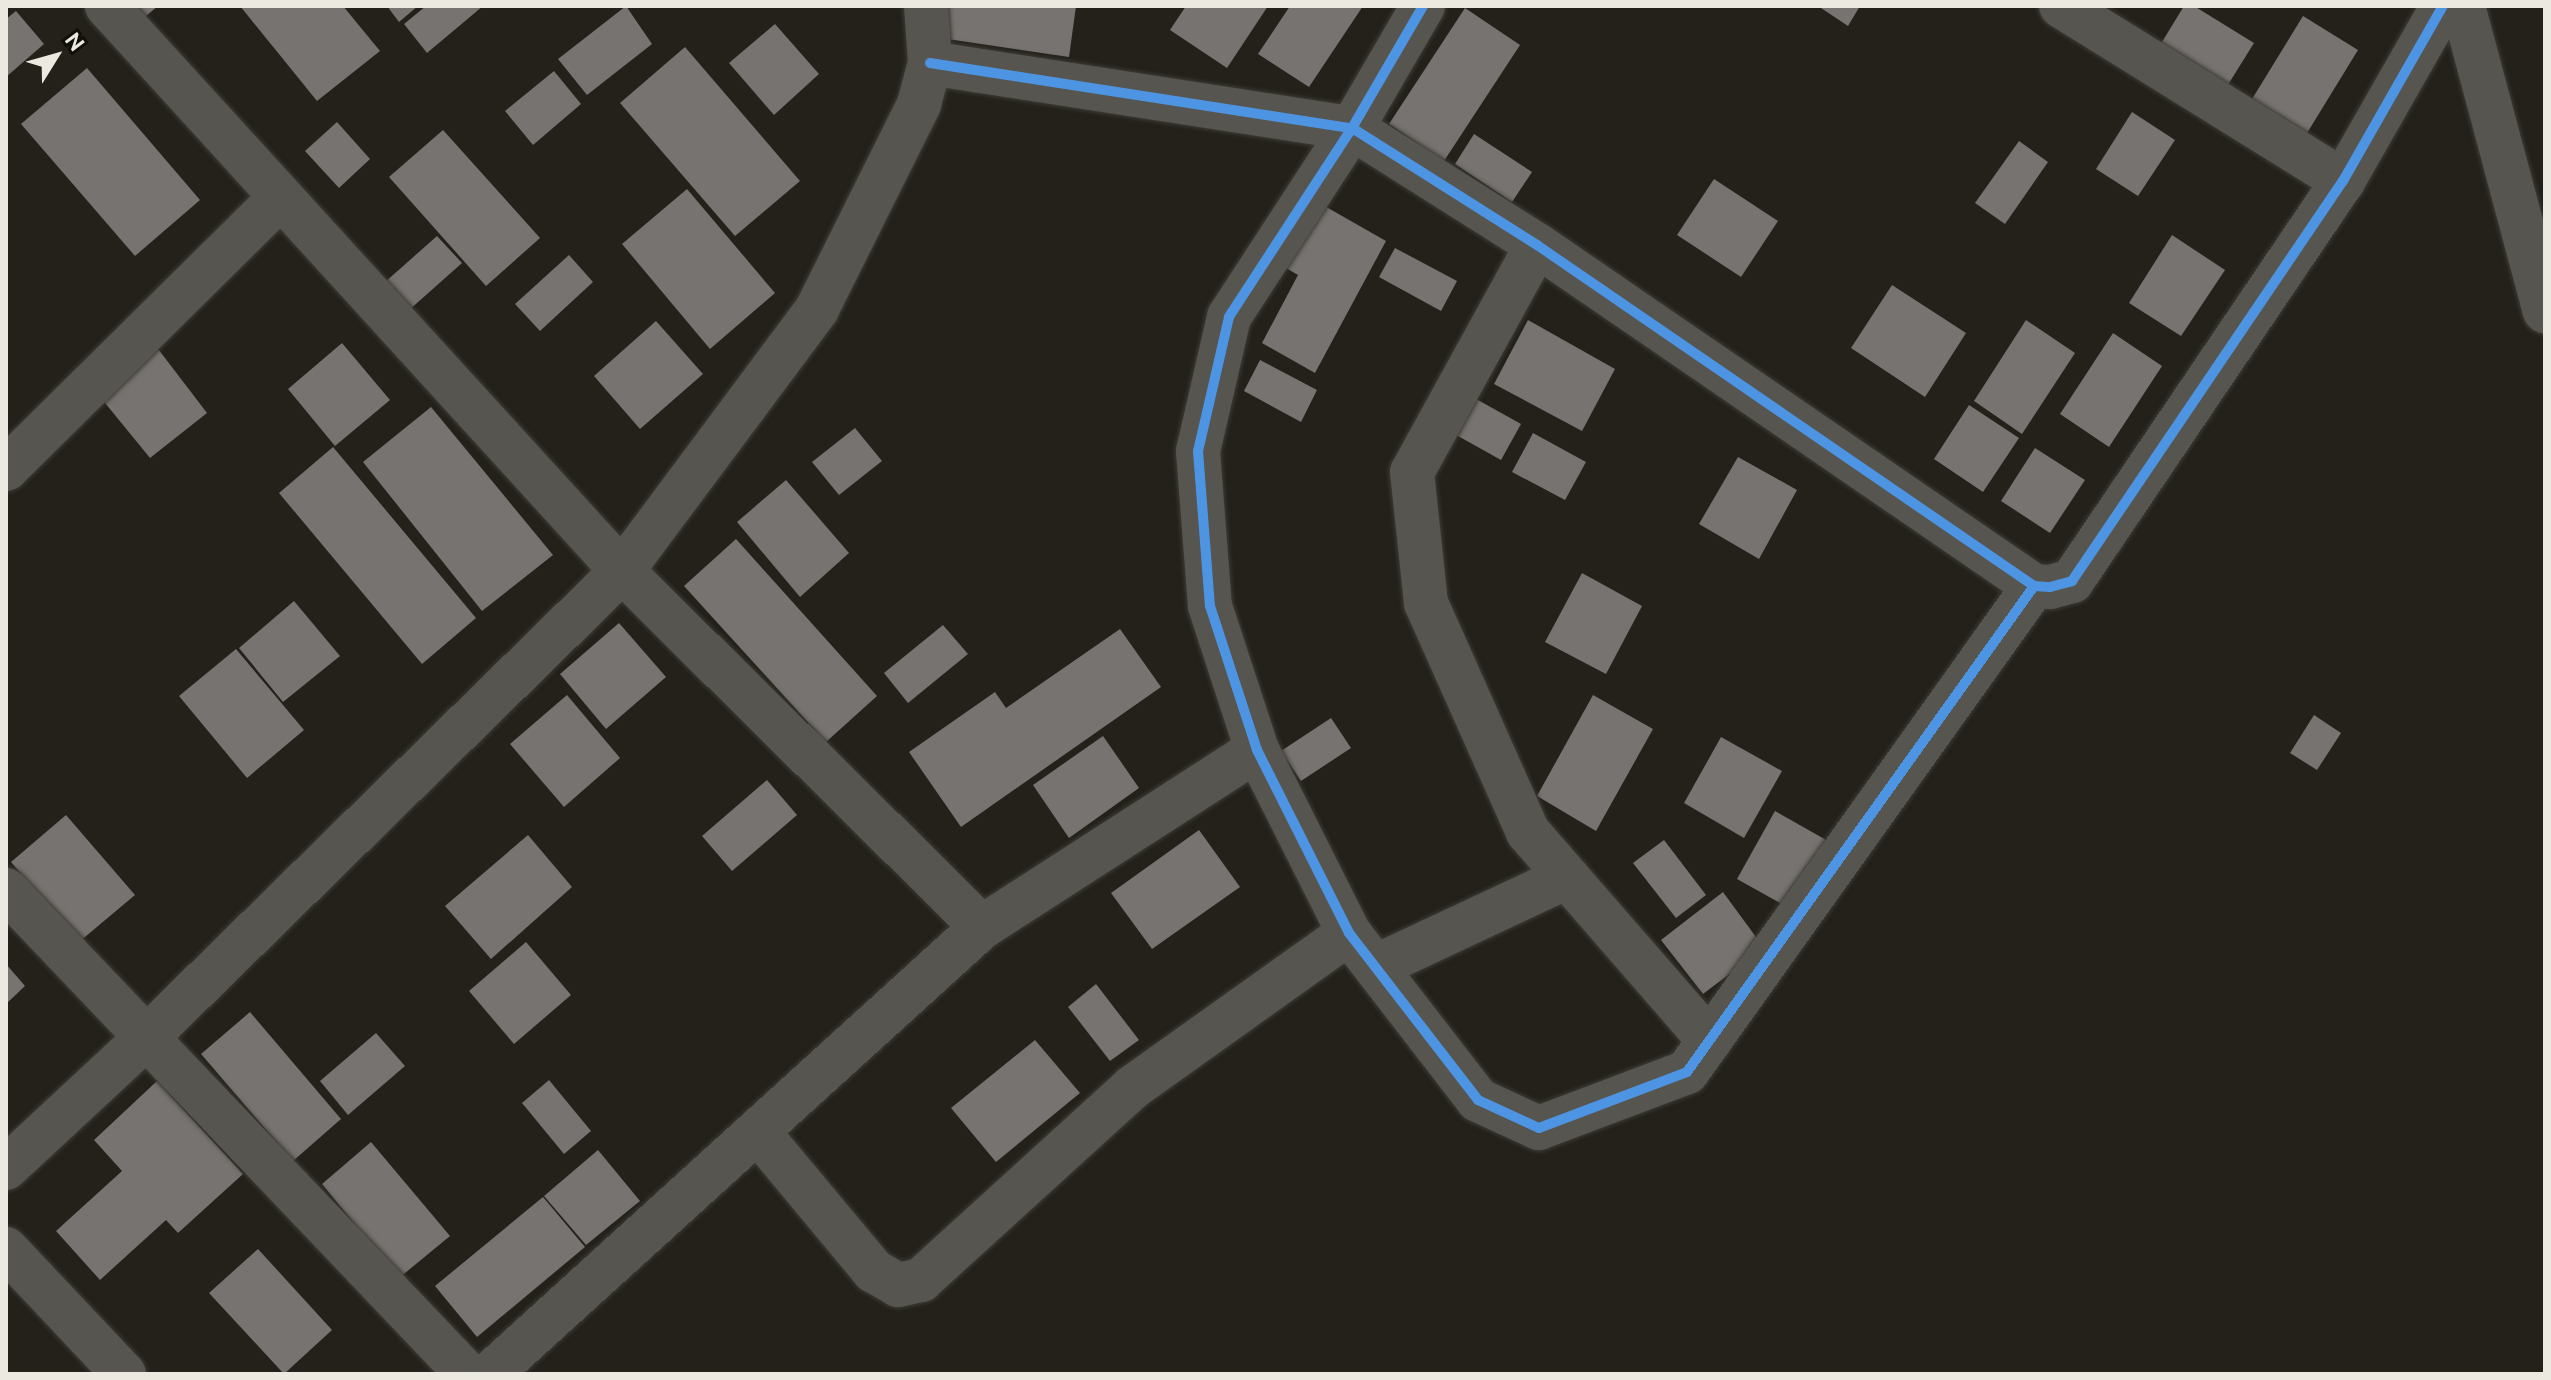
<!DOCTYPE html>
<style>
body{margin:0}
#map{position:relative;width:2551px;height:1380px;overflow:hidden;background:#23211a;font-family:Ubuntu,sans-serif}
div>[style]{position:absolute}
.building>*{inset:0;background:#777371}
.roads{filter:drop-shadow(0 0 2px #3d3b35) drop-shadow(0 0 2px #3d3b35)}
.street>*{height:44px;margin:-22px;padding:0 22px;transform-origin:22px;border-radius:22px;background:#56554f}
.cycleway>*{height:10px;margin:-5px;padding:0 5px;transform-origin:5px;border-radius:5px;background:#4d94e3}
span{translate:-50% -50%;white-space:nowrap;text-align:center;line-height:1.15;-webkit-text-stroke:8px #0f0e07;paint-order:stroke}
.frame{position:absolute;inset:0;border:8px solid #eceae0;pointer-events:none}
.north{position:absolute;left:16px;top:16px;width:80px;height:80px;-webkit-text-stroke:6px #0f0e07;paint-order:stroke;rotate:53deg;font-size:22px;font-weight:700;line-height:32px;text-align:center;color:#eceae0}
.north::after{content:'';display:block;margin:auto;width:28px;height:36px;background:#eceae0;clip-path:polygon(50% 0,100% 100%,50% 72%,0 100%)}
</style>
<div id="map">
<div class="building">
<div style="clip-path:polygon(128px 6px,158px 6px,140px 21px)"></div>
<div style="clip-path:polygon(240px 6px,343px 6px,380px 51px,317px 101px)"></div>
<div style="clip-path:polygon(387px 6px,418px 6px,399px 22px)"></div>
<div style="clip-path:polygon(426px 6px,483px 6px,427px 53px,404px 24px)"></div>
<div style="clip-path:polygon(626px 6px,652px 44px,587px 95px,558px 59px)"></div>
<div style="clip-path:polygon(938px 6px,1076px 6px,1069px 57px,934px 37px)"></div>
<div style="clip-path:polygon(1186px 6px,1268px 6px,1227px 68px,1170px 30px)"></div>
<div style="clip-path:polygon(1290px 6px,1363px 6px,1309px 87px,1258px 54px)"></div>
<div style="clip-path:polygon(1818px 6px,1860px 6px,1848px 26px)"></div>
<div style="clip-path:polygon(2184px 6px,2194px 6px,2254px 43px,2221px 96px,2154px 55px)"></div>
<div style="clip-path:polygon(1465px 8px,1520px 45px,1444px 161px,1389px 124px)"></div>
<div style="clip-path:polygon(16px 11px,44px 44px,6px 77px,6px 19px)"></div>
<div style="clip-path:polygon(2303px 16px,2358px 50px,2304px 138px,2249px 104px)"></div>
<div style="clip-path:polygon(775px 24px,819px 74px,774px 115px,729px 63px)"></div>
<div style="clip-path:polygon(685px 47px,800px 181px,735px 236px,620px 103px)"></div>
<div style="clip-path:polygon(87px 68px,200px 200px,135px 256px,21px 124px)"></div>
<div style="clip-path:polygon(554px 71px,581px 104px,533px 145px,505px 111px)"></div>
<div style="clip-path:polygon(2132px 112px,2175px 140px,2138px 196px,2096px 169px)"></div>
<div style="clip-path:polygon(337px 122px,370px 159px,339px 188px,305px 151px)"></div>
<div style="clip-path:polygon(443px 130px,540px 238px,486px 286px,389px 177px)"></div>
<div style="clip-path:polygon(1474px 134px,1532px 172px,1512px 202px,1455px 164px)"></div>
<div style="clip-path:polygon(2019px 141px,2048px 162px,2005px 224px,1975px 203px)"></div>
<div style="clip-path:polygon(1714px 179px,1778px 221px,1741px 277px,1677px 235px)"></div>
<div style="clip-path:polygon(687px 189px,775px 293px,710px 349px,622px 244px)"></div>
<div style="clip-path:polygon(1314px 200px,1386px 241px,1315px 373px,1262px 343px,1298px 275px,1279px 264px)"></div>
<div style="clip-path:polygon(2172px 235px,2225px 270px,2181px 336px,2129px 303px)"></div>
<div style="clip-path:polygon(437px 236px,462px 263px,408px 311px,384px 283px)"></div>
<div style="clip-path:polygon(1395px 248px,1457px 281px,1441px 311px,1379px 277px)"></div>
<div style="clip-path:polygon(569px 255px,593px 282px,540px 331px,515px 304px)"></div>
<div style="clip-path:polygon(1892px 285px,1966px 333px,1925px 397px,1851px 348px)"></div>
<div style="clip-path:polygon(1528px 320px,1615px 369px,1582px 431px,1494px 384px)"></div>
<div style="clip-path:polygon(2026px 320px,2075px 353px,2022px 434px,1974px 401px)"></div>
<div style="clip-path:polygon(656px 321px,703px 374px,640px 429px,594px 376px)"></div>
<div style="clip-path:polygon(2113px 333px,2162px 366px,2109px 447px,2060px 414px)"></div>
<div style="clip-path:polygon(152px 341px,207px 413px,150px 458px,92px 387px)"></div>
<div style="clip-path:polygon(342px 343px,390px 400px,335px 446px,288px 389px)"></div>
<div style="clip-path:polygon(1260px 360px,1317px 390px,1301px 422px,1244px 391px)"></div>
<div style="clip-path:polygon(1460px 390px,1521px 424px,1501px 460px,1440px 426px)"></div>
<div style="clip-path:polygon(1969px 405px,2019px 438px,1983px 492px,1934px 459px)"></div>
<div style="clip-path:polygon(431px 407px,553px 555px,482px 611px,363px 462px)"></div>
<div style="clip-path:polygon(855px 428px,882px 461px,839px 495px,812px 462px)"></div>
<div style="clip-path:polygon(1533px 433px,1586px 462px,1565px 500px,1512px 472px)"></div>
<div style="clip-path:polygon(333px 447px,476px 618px,422px 664px,279px 493px)"></div>
<div style="clip-path:polygon(2035px 448px,2085px 480px,2050px 533px,2001px 501px)"></div>
<div style="clip-path:polygon(1738px 457px,1797px 490px,1759px 559px,1699px 524px)"></div>
<div style="clip-path:polygon(786px 480px,849px 553px,800px 597px,737px 522px)"></div>
<div style="clip-path:polygon(736px 539px,877px 696px,826px 742px,684px 586px)"></div>
<div style="clip-path:polygon(1582px 573px,1642px 606px,1606px 674px,1545px 642px)"></div>
<div style="clip-path:polygon(294px 601px,340px 656px,283px 702px,239px 648px)"></div>
<div style="clip-path:polygon(619px 623px,666px 677px,606px 729px,560px 674px)"></div>
<div style="clip-path:polygon(943px 625px,968px 654px,908px 703px,884px 673px)"></div>
<div style="clip-path:polygon(1120px 629px,1161px 687px,961px 827px,909px 752px,995px 692px,1006px 708px)"></div>
<div style="clip-path:polygon(236px 649px,304px 730px,247px 778px,179px 696px)"></div>
<div style="clip-path:polygon(567px 695px,620px 758px,564px 807px,510px 744px)"></div>
<div style="clip-path:polygon(1593px 695px,1653px 729px,1596px 831px,1537px 796px)"></div>
<div style="clip-path:polygon(2314px 715px,2341px 733px,2317px 770px,2290px 753px)"></div>
<div style="clip-path:polygon(1331px 718px,1351px 748px,1301px 781px,1281px 751px)"></div>
<div style="clip-path:polygon(1103px 736px,1139px 788px,1069px 838px,1033px 785px)"></div>
<div style="clip-path:polygon(1721px 737px,1782px 771px,1744px 838px,1684px 803px)"></div>
<div style="clip-path:polygon(767px 780px,797px 815px,732px 871px,702px 836px)"></div>
<div style="clip-path:polygon(1775px 811px,1835px 845px,1796px 912px,1737px 879px)"></div>
<div style="clip-path:polygon(66px 815px,135px 895px,79px 942px,11px 862px)"></div>
<div style="clip-path:polygon(1199px 830px,1240px 887px,1152px 949px,1111px 893px)"></div>
<div style="clip-path:polygon(528px 835px,572px 887px,491px 959px,445px 906px)"></div>
<div style="clip-path:polygon(1664px 840px,1706px 895px,1676px 918px,1633px 863px)"></div>
<div style="clip-path:polygon(1723px 892px,1764px 948px,1703px 994px,1661px 940px)"></div>
<div style="clip-path:polygon(526px 942px,571px 995px,514px 1044px,469px 991px)"></div>
<div style="clip-path:polygon(6px 964px,25px 986px,6px 1004px)"></div>
<div style="clip-path:polygon(1096px 984px,1139px 1040px,1110px 1061px,1068px 1007px)"></div>
<div style="clip-path:polygon(250px 1012px,341px 1119px,293px 1161px,201px 1054px)"></div>
<div style="clip-path:polygon(376px 1033px,405px 1066px,348px 1115px,320px 1081px)"></div>
<div style="clip-path:polygon(1035px 1040px,1080px 1093px,996px 1162px,951px 1108px)"></div>
<div style="clip-path:polygon(549px 1080px,591px 1131px,564px 1154px,522px 1103px)"></div>
<div style="clip-path:polygon(157px 1081px,243px 1174px,178px 1233px,166px 1220px,100px 1280px,56px 1231px,122px 1171px,94px 1140px)"></div>
<div style="clip-path:polygon(371px 1142px,450px 1236px,399px 1278px,322px 1184px)"></div>
<div style="clip-path:polygon(598px 1150px,640px 1201px,586px 1245px,544px 1196px)"></div>
<div style="clip-path:polygon(543px 1197px,585px 1247px,477px 1337px,435px 1286px)"></div>
<div style="clip-path:polygon(258px 1249px,332px 1330px,284px 1374px,209px 1293px)"></div>
</div>
<div class="roads">
<div class="street">
<div style="left:107px;top:6px;width:764px;rotate:47.65deg"></div>
<div style="left:622px;top:571px;width:506px;rotate:44.68deg"></div>
<div style="left:1423px;top:6px;width:141px;rotate:120.2deg"></div>
<div style="left:1352px;top:128px;width:225px;rotate:123.1deg"></div>
<div style="left:1229px;top:317px;width:138px;rotate:103deg"></div>
<div style="left:1198px;top:451px;width:155px;rotate:85.6deg"></div>
<div style="left:1210px;top:606px;width:151px;rotate:71.9deg"></div>
<div style="left:1257px;top:750px;width:205px;rotate:63.3deg"></div>
<div style="left:1349px;top:933px;width:211px;rotate:52.3deg"></div>
<div style="left:1478px;top:1100px;width:67px;rotate:24.7deg"></div>
<div style="left:1539px;top:1128px;width:158px;rotate:-20.7deg"></div>
<div style="left:1687px;top:1072px;width:597px;rotate:-54.47deg"></div>
<div style="left:2061px;top:6px;width:332px;rotate:31.8deg"></div>
<div style="left:2463px;top:6px;width:316px;rotate:75deg"></div>
<div style="left:930px;top:63px;width:427px;rotate:8.8deg"></div>
<div style="left:1352px;top:128px;width:219px;rotate:32.3deg"></div>
<div style="left:1537px;top:245px;width:603px;rotate:34.45deg"></div>
<div style="left:2034px;top:586px;width:16px;rotate:4deg"></div>
<div style="left:2050px;top:587px;width:23px;rotate:-15deg"></div>
<div style="left:2072px;top:581px;width:483px;rotate:-55.9deg"></div>
<div style="left:2343px;top:181px;width:202px;rotate:-60.3deg"></div>
<div style="left:1537px;top:245px;width:259px;rotate:118.8deg"></div>
<div style="left:1412px;top:472px;width:132px;rotate:83.9deg"></div>
<div style="left:1426px;top:603px;width:251px;rotate:66deg"></div>
<div style="left:1528px;top:832px;width:277px;rotate:49deg"></div>
<div style="left:6px;top:469px;width:385px;rotate:-44.7deg"></div>
<div style="left:6px;top:890px;width:668px;rotate:46.39deg"></div>
<div style="left:1377px;top:966px;width:210px;rotate:-25.1deg"></div>
<div style="left:758px;top:1132px;width:181px;rotate:50.2deg"></div>
<div style="left:874px;top:1271px;width:28px;rotate:30deg"></div>
<div style="left:898px;top:1285px;width:24px;rotate:-12deg"></div>
<div style="left:921px;top:1280px;width:287px;rotate:-42.3deg"></div>
<div style="left:1133px;top:1087px;width:265px;rotate:-35.5deg"></div>
<div style="left:6px;top:1168px;width:191px;rotate:-42.9deg"></div>
<div style="left:146px;top:1038px;width:667px;rotate:-44.45deg"></div>
<div style="left:622px;top:571px;width:327px;rotate:-53.3deg"></div>
<div style="left:817px;top:309px;width:229px;rotate:-63.5deg"></div>
<div style="left:919px;top:104px;width:42px;rotate:-75deg"></div>
<div style="left:930px;top:63px;width:57px;rotate:-94deg"></div>
<div style="left:6px;top:1249px;width:172px;rotate:46.7deg"></div>
<div style="left:490px;top:1374px;width:665px;rotate:-42.26deg"></div>
<div style="left:982px;top:927px;width:327px;rotate:-32.8deg"></div>
</div>
</div>
<div class="cycleway">
<div style="left:1423px;top:6px;width:141px;rotate:120.2deg"></div>
<div style="left:1352px;top:128px;width:225px;rotate:123.1deg"></div>
<div style="left:1229px;top:317px;width:138px;rotate:103deg"></div>
<div style="left:1198px;top:451px;width:155px;rotate:85.6deg"></div>
<div style="left:1210px;top:606px;width:151px;rotate:71.9deg"></div>
<div style="left:1257px;top:750px;width:205px;rotate:63.3deg"></div>
<div style="left:1349px;top:933px;width:211px;rotate:52.3deg"></div>
<div style="left:1478px;top:1100px;width:67px;rotate:24.7deg"></div>
<div style="left:1539px;top:1128px;width:158px;rotate:-20.7deg"></div>
<div style="left:1687px;top:1072px;width:597px;rotate:-54.47deg"></div>
<div style="left:930px;top:63px;width:427px;rotate:8.8deg"></div>
<div style="left:1352px;top:128px;width:219px;rotate:32.3deg"></div>
<div style="left:1537px;top:245px;width:603px;rotate:34.45deg"></div>
<div style="left:2034px;top:586px;width:16px;rotate:4deg"></div>
<div style="left:2050px;top:587px;width:23px;rotate:-15deg"></div>
<div style="left:2072px;top:581px;width:483px;rotate:-55.9deg"></div>
<div style="left:2343px;top:181px;width:202px;rotate:-60.3deg"></div>
</div>
<div class="frame"></div>
<div class="north">N</div>
</div>
